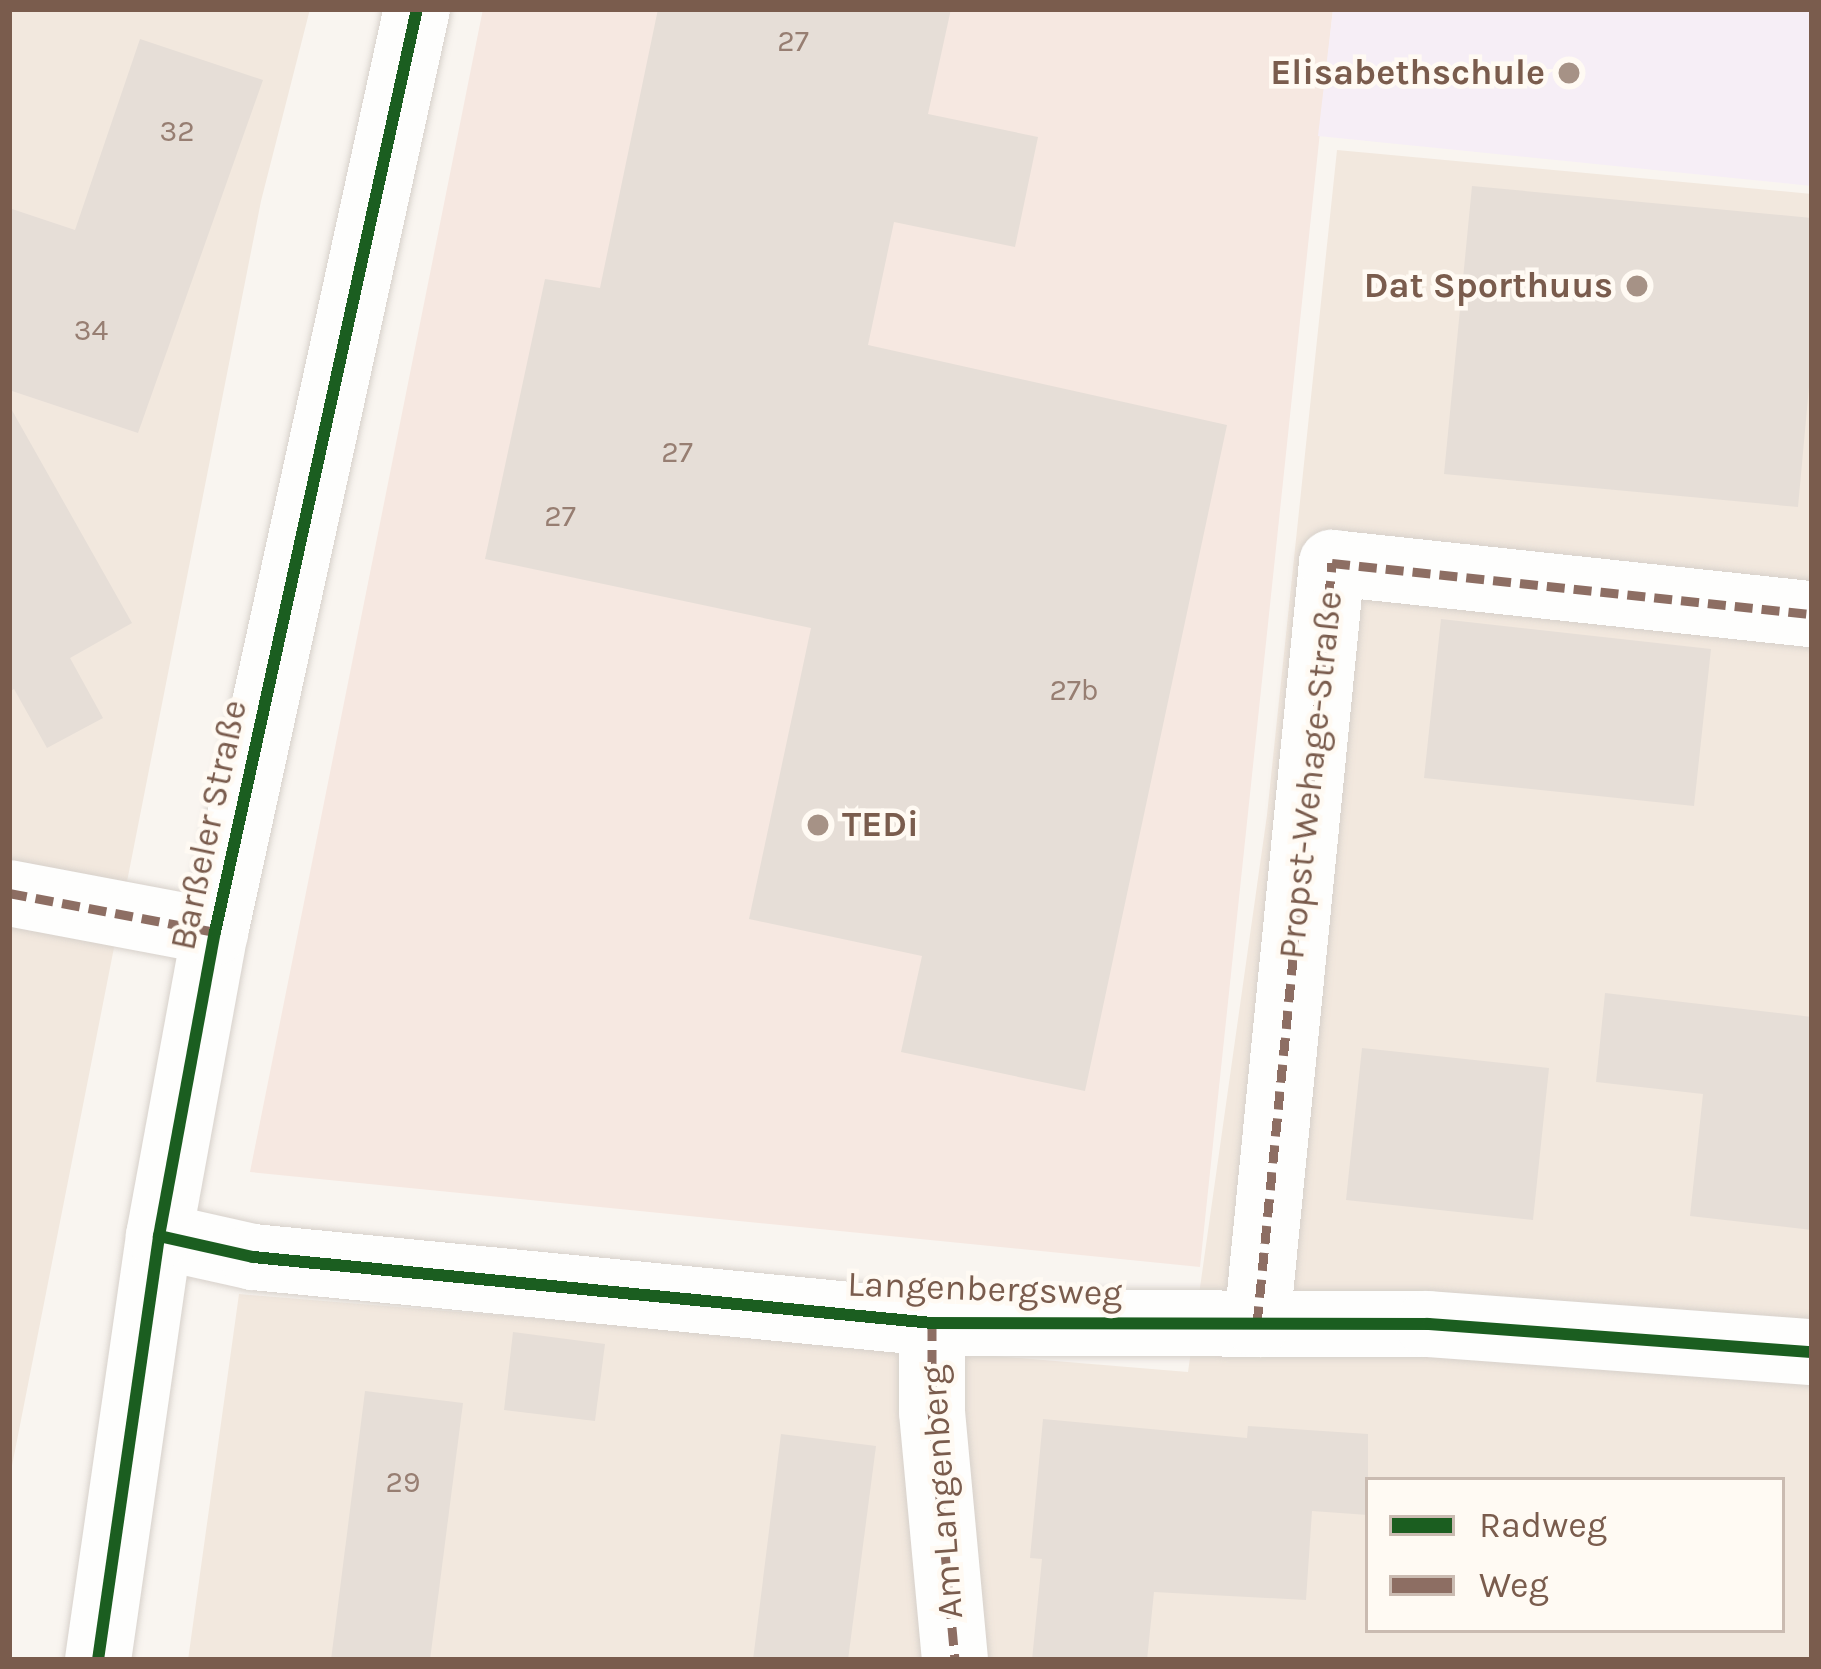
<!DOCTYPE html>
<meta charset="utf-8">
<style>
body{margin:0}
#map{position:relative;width:1821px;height:1669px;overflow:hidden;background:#f9f5f0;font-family:Karla,sans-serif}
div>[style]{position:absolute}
.residential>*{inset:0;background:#f2e8de}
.commercial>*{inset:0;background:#f6e8e1}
.education>*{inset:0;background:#f6eef6}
.building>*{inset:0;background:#e6ded7}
.roads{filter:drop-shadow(0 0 3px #d7d1cb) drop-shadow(0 0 3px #d7d1cb)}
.minor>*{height:66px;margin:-33px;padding:0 33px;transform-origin:33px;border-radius:33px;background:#fefefd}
.tertiary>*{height:66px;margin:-33px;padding:0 33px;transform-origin:33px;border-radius:33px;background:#fefefd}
.quiet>*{height:9px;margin-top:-4.5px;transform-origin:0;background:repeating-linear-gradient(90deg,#8d6e63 0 18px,transparent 0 27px)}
.cycleway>*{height:12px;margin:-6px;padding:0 6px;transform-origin:6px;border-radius:6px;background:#1b5e20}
.dots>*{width:33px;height:33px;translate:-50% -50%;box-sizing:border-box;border:6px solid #fffaf3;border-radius:50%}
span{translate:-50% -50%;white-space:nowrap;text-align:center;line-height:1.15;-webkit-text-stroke:9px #fffaf3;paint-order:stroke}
.number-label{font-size:30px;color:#977e72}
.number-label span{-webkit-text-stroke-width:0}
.poi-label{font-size:36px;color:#7a5c4d;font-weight:700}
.right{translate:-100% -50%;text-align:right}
.left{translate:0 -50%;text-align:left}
.street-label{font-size:36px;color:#7a5c4d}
.frame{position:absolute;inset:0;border:12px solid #7a5c4d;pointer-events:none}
.legend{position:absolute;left:1365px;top:1477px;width:420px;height:156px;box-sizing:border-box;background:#fffaf3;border:3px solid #cabbb1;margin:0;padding:15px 21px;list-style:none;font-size:36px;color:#7a5c4d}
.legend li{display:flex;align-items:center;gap:24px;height:60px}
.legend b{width:60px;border:3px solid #cabbb1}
</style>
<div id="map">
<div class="residential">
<div style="clip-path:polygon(9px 9px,310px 9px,261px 201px,9px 1481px)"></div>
<div style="clip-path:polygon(evenodd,1337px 150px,1812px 194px,1812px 1660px,188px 1660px,239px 1294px,1188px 1372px,1267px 815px,1337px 150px,1368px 1480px,1782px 1480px,1782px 1630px,1368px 1630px,1368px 1480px)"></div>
</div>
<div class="commercial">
<div style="clip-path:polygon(483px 9px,1333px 9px,1200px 1267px,250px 1172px)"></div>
</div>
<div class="education">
<div style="clip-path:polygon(1333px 9px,1812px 9px,1812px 186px,1318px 136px)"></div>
</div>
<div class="building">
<div style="clip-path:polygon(658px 9px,951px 9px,928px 114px,1038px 137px,1015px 247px,894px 222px,868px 345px,1227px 425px,1085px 1091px,901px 1052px,922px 956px,749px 919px,811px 628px,485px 559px,545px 279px,600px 288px)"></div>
<div style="clip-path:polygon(140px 39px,263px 80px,138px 433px,9px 390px,9px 208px,75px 230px)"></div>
<div style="clip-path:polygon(1472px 186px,1812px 218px,1812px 354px,1798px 507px,1444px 474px)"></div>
<div style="clip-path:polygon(9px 405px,132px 623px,70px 658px,103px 718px,47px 748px,14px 689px,9px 692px)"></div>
<div style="clip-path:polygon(1441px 619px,1711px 649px,1694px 806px,1424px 778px)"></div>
<div style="clip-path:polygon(1605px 993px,1812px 1017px,1812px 1230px,1690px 1216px,1703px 1094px,1596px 1082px)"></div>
<div style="clip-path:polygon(1362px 1048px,1549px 1068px,1533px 1220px,1346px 1200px)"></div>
<div style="clip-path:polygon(513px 1332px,605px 1344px,595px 1421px,504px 1410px)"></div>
<div style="clip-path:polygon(365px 1391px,463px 1403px,430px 1660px,331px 1660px)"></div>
<div style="clip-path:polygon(1043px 1419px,1247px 1438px,1248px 1426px,1368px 1434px,1368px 1515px,1312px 1511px,1306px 1600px,1154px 1592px,1147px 1660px,1032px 1660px,1042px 1559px,1030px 1558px)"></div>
<div style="clip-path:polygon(781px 1434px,876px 1446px,848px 1660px,753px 1660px)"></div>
</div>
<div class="roads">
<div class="minor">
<div style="left:9px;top:893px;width:210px;rotate:10.7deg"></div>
<div style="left:159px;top:1236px;width:96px;rotate:12.6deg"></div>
<div style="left:253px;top:1257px;width:682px;rotate:5.55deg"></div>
<div style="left:932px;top:1323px;width:496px;rotate:0.1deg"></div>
<div style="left:1428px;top:1324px;width:385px;rotate:4.2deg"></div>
<div style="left:932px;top:1323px;width:89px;rotate:90deg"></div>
<div style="left:932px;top:1412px;width:249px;rotate:84.7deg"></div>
<div style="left:1257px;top:1324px;width:765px;rotate:-84.37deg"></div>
<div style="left:1332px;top:563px;width:483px;rotate:6.1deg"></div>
</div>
<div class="tertiary">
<div style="left:98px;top:1660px;width:428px;rotate:-81.8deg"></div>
<div style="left:159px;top:1236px;width:309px;rotate:-79.6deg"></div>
<div style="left:215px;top:932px;width:945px;rotate:-77.66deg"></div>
</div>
</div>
<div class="quiet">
<div style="left:9px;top:893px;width:210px;rotate:10.7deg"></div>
<div style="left:932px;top:1323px;width:89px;rotate:90deg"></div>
<div style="left:932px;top:1412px;width:249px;rotate:84.7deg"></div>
<div style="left:1257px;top:1324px;width:765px;rotate:-84.37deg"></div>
<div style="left:1332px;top:563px;width:483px;rotate:6.1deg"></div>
</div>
<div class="cycleway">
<div style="left:159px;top:1236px;width:96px;rotate:12.6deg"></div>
<div style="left:253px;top:1257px;width:682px;rotate:5.55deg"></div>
<div style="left:932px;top:1323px;width:496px;rotate:0.1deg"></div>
<div style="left:1428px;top:1324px;width:385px;rotate:4.2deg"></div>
<div style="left:98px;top:1660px;width:428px;rotate:-81.8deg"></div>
<div style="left:159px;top:1236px;width:309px;rotate:-79.6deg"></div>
<div style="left:215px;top:932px;width:945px;rotate:-77.66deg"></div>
</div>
<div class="dots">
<div style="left:1569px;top:73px;background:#a69286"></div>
<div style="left:1637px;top:286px;background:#a69286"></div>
<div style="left:818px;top:825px;background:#a69286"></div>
</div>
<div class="number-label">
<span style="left:793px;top:41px">27</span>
<span style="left:177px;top:131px">32</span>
<span style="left:91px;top:330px">34</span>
<span style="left:677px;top:452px">27</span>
<span style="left:560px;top:516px">27</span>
<span style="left:1074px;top:690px">27b</span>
<span style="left:403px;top:1482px">29</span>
</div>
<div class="poi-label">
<span class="right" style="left:1545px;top:73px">Elisabethschule</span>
<span class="right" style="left:1613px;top:286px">Dat Sporthuus</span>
<span class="left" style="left:842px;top:825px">TEDi</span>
</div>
<div class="street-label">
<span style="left:1311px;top:775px;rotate:-84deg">Propst-Wehage-Straße</span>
<span style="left:209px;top:825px;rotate:-78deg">Barßeler Straße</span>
<span style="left:985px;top:1289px;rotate:2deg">Langenbergsweg</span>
<span style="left:942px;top:1492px;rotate:-94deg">Am Langenberg</span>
</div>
<div class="frame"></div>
<ul class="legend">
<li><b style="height:15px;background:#1b5e20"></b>Radweg</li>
<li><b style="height:15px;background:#8d6e63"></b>Weg</li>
</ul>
</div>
